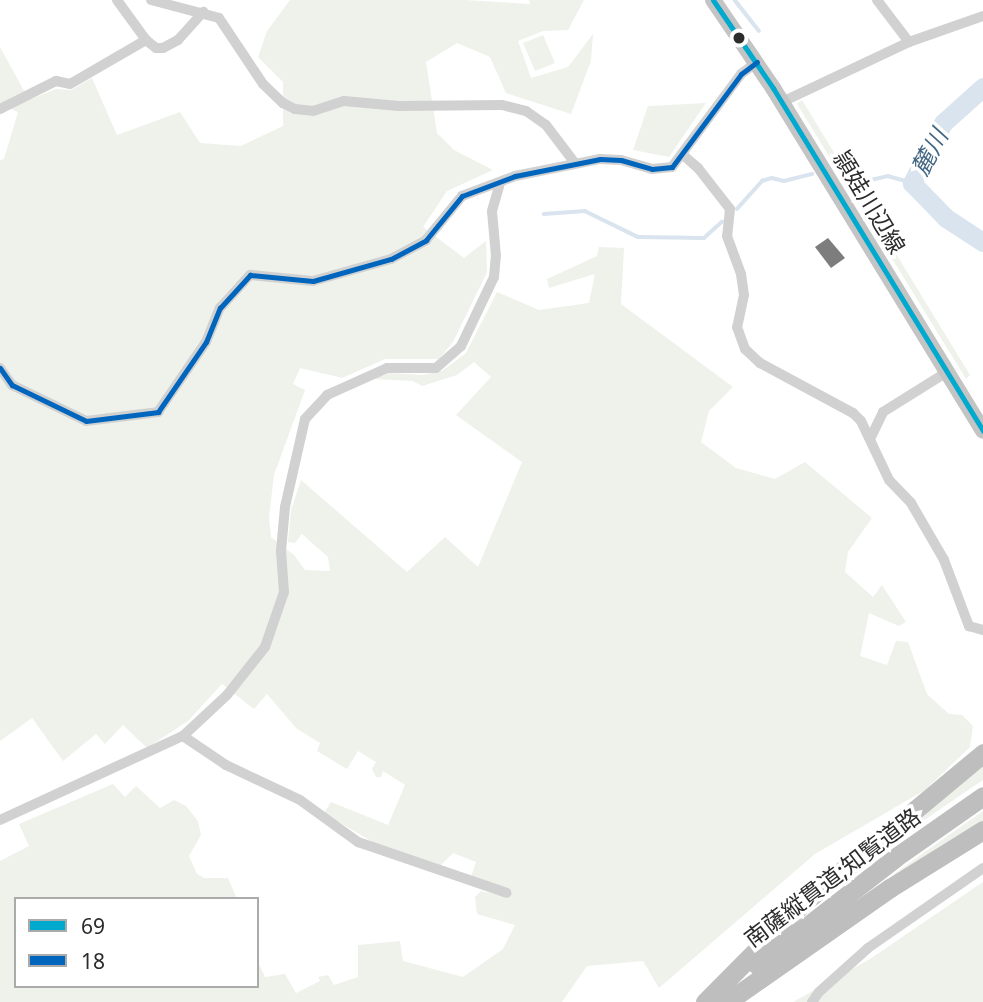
<!DOCTYPE html>
<meta charset="utf-8">
<style>
body{margin:0}
#map{position:relative;width:983px;height:1002px;overflow:hidden;background:#fff;font-family:"Noto Sans","Noto Sans JP",sans-serif}
div>[style]{position:absolute}
.green>*{inset:0;background:#eef2eb}
.stream>*{height:3.5px;margin:-1.75px;padding:0 1.75px;transform-origin:1.75px;border-radius:1.75px;background:#d9e4ee}
.river>*{height:19px;margin:-9.5px;padding:0 9.5px;transform-origin:9.5px;border-radius:9.5px;background:#d9e4ee}
.building>*{inset:0;background:#7d7d7d}
.street>*{height:10px;margin:-5px;padding:0 5px;transform-origin:5px;border-radius:5px;background:#d1d1d1}
.primary>*{height:16px;margin:-8px;padding:0 8px;transform-origin:8px;border-radius:8px;background:#c4c4c4}
.highway>*{height:19px;margin:-9.5px;padding:0 9.5px;transform-origin:9.5px;border-radius:9.5px;background:#bebebe}
.bus-1>*{height:5px;margin:-2.5px;padding:0 2.5px;transform-origin:2.5px;border-radius:2.5px;background:#00a9ce}
.bus-2>*{height:5px;margin:-2.5px;padding:0 2.5px;transform-origin:2.5px;border-radius:2.5px;background:#0065bd}
.dots>*{width:19px;height:19px;translate:-50% -50%;box-sizing:border-box;border:4px solid #fff;border-radius:50%}
span{translate:-50% -50%;white-space:nowrap;text-align:center;line-height:1.15;-webkit-text-stroke:7px #fff;paint-order:stroke}
.street-label{font-size:23px;color:#2c2c2c}
.water-label{font-size:24px;color:#446784;font-style:italic}
.legend{position:absolute;left:14px;top:897px;width:245px;height:91px;box-sizing:border-box;background:#fff;border:2px solid #ababab;margin:0;padding:9px 12px;list-style:none;font-size:21px;color:#2c2c2c}
.legend li{display:flex;align-items:center;gap:14px;height:35px}
.legend b{width:35px;border:2px solid #ababab}
</style>
<div id="map">
<div class="green">
<div style="clip-path:polygon(290px 0,465px 0,530px 4px,529px 0,584px 0,568px 30px,543px 31px,518px 41px,531px 78px,568px 67px,593px 34px,591px 61px,571px 114px,506px 93px,490px 57px,457px 43px,426px 62px,437px 133px,454px 150px,493px 170px,447px 191px,423px 227px,464px 258px,486px 241px,487px 272px,453px 342px,439px 359px,385px 359px,342px 378px,300px 368px,293px 384px,305px 390px,274px 475px,269px 517px,271px 537px,294px 555px,305px 570px,330px 571px,328px 557px,302px 534px,295px 543px,288px 542px,291px 510px,301px 480px,407px 572px,445px 537px,478px 567px,522px 462px,456px 415px,491px 377px,474px 362px,457px 375px,422px 386px,413px 381px,374px 379px,389px 373px,423px 375px,442px 371px,466px 353px,497px 292px,539px 310px,589px 303px,595px 274px,549px 288px,547px 279px,597px 256px,599px 247px,624px 248px,621px 304px,733px 387px,709px 411px,701px 442px,736px 468px,775px 479px,805px 462px,872px 518px,848px 552px,845px 572px,873px 597px,882px 585px,906px 622px,899px 626px,869px 613px,860px 656px,887px 665px,896px 641px,908px 642px,927px 694px,949px 714px,962px 715px,973px 726px,970px 747px,925px 790px,815px 854px,659px 988px,643px 961px,587px 966px,562px 1002px,0 1002px,0 861px,29px 846px,19px 824px,113px 784px,125px 797px,136px 786px,160px 808px,174px 800px,186px 806px,198px 821px,201px 835px,189px 856px,197px 874px,204px 878px,228px 878px,237px 899px,16px 899px,16px 986px,257px 986px,257px 960px,265px 977px,285px 974px,296px 993px,320px 981px,318px 977px,328px 975px,334px 985px,358px 977px,358px 945px,400px 941px,403px 961px,463px 977px,503px 949px,515px 925px,477px 914px,475px 897px,481px 891px,508px 897px,512px 891px,471px 877px,476px 862px,453px 853px,438px 868px,376px 844px,324px 813px,331px 802px,388px 825px,405px 785px,383px 771px,381px 777px,376px 777px,372px 769px,376px 762px,358px 751px,347px 769px,317px 751px,320px 743px,296px 728px,267px 694px,254px 709px,222px 684px,188px 721px,147px 748px,123px 725px,105px 744px,96px 734px,63px 761px,32px 718px,0 741px,0 160px,4px 159px,18px 112px,0 104px,0 47px,29px 100px,56px 89px,71px 90px,92px 78px,117px 135px,180px 112px,200px 143px,241px 146px,283px 126px,283px 82px,258px 57px,267px 31px)"></div>
<div style="clip-path:polygon(543px 35px,555px 63px,535px 71px,523px 43px)"></div>
<div style="clip-path:polygon(802px 100px,970px 375px,966px 379px,797px 104px)"></div>
<div style="clip-path:polygon(706px 103px,669px 157px,633px 150px,648px 106px)"></div>
<div style="clip-path:polygon(983px 760px,983px 780px,914px 827px,803px 916px)"></div>
<div style="clip-path:polygon(983px 811px,983px 824px,826px 923px,929px 849px)"></div>
<div style="clip-path:polygon(983px 882px,983px 1002px,793px 1002px,870px 959px)"></div>
</div>
<div class="stream">
<div style="left:735px;top:0;width:39px;rotate:52deg"></div>
<div style="left:858px;top:183px;width:31px;rotate:-13deg"></div>
<div style="left:888px;top:176px;width:25px;rotate:16deg"></div>
<div style="left:737px;top:209px;width:38px;rotate:-48deg"></div>
<div style="left:762px;top:181px;width:10px;rotate:-17deg"></div>
<div style="left:772px;top:178px;width:12px;rotate:14deg"></div>
<div style="left:784px;top:181px;width:29px;rotate:-14deg"></div>
<div style="left:544px;top:214px;width:41px;rotate:-4.2deg"></div>
<div style="left:585px;top:211px;width:59px;rotate:26.1deg"></div>
<div style="left:638px;top:237px;width:66px;rotate:0.9deg"></div>
<div style="left:704px;top:238px;width:24px;rotate:-42deg"></div>
</div>
<div class="river">
<div style="left:983px;top:87px;width:54px;rotate:138deg"></div>
<div style="left:943px;top:123px;width:68px;rotate:117.3deg"></div>
<div style="left:912px;top:183px;width:49px;rotate:45.8deg"></div>
<div style="left:946px;top:218px;width:44px;rotate:33deg"></div>
</div>
<div class="building">
<div style="clip-path:polygon(828px 238px,845px 258px,831px 268px,815px 247px)"></div>
</div>
<div class="street">
<div style="left:117px;top:0;width:49px;rotate:54.1deg"></div>
<div style="left:151px;top:0;width:70px;rotate:14.8deg"></div>
<div style="left:219px;top:18px;width:79px;rotate:56.3deg"></div>
<div style="left:263px;top:84px;width:28px;rotate:44deg"></div>
<div style="left:283px;top:103px;width:13px;rotate:27deg"></div>
<div style="left:295px;top:109px;width:18px;rotate:6deg"></div>
<div style="left:313px;top:111px;width:33px;rotate:-18deg"></div>
<div style="left:344px;top:101px;width:55px;rotate:5.2deg"></div>
<div style="left:399px;top:106px;width:103px;rotate:-0.6deg"></div>
<div style="left:502px;top:105px;width:25px;rotate:14deg"></div>
<div style="left:526px;top:111px;width:24px;rotate:35deg"></div>
<div style="left:546px;top:125px;width:48px;rotate:52.7deg"></div>
<div style="left:877px;top:0;width:53px;rotate:52.7deg"></div>
<div style="left:782px;top:102px;width:140px;rotate:-25.3deg"></div>
<div style="left:909px;top:42px;width:78px;rotate:-19.4deg"></div>
<div style="left:0;top:109px;width:63px;rotate:-26.6deg"></div>
<div style="left:56px;top:81px;width:14px;rotate:12deg"></div>
<div style="left:70px;top:84px;width:88px;rotate:-30.1deg"></div>
<div style="left:146px;top:40px;width:13px;rotate:39deg"></div>
<div style="left:156px;top:48px;width:7px"></div>
<div style="left:163px;top:48px;width:17px;rotate:-28deg"></div>
<div style="left:178px;top:40px;width:38px;rotate:-48deg"></div>
<div style="left:683px;top:155px;width:20px;rotate:41deg"></div>
<div style="left:698px;top:168px;width:52px;rotate:52deg"></div>
<div style="left:730px;top:209px;width:27px;rotate:96deg"></div>
<div style="left:727px;top:236px;width:40px;rotate:69.8deg"></div>
<div style="left:741px;top:274px;width:21px;rotate:82deg"></div>
<div style="left:744px;top:295px;width:33px;rotate:102deg"></div>
<div style="left:737px;top:327px;width:23px;rotate:70deg"></div>
<div style="left:745px;top:349px;width:21px;rotate:43deg"></div>
<div style="left:760px;top:363px;width:106px;rotate:28.3deg"></div>
<div style="left:853px;top:413px;width:11px;rotate:45deg"></div>
<div style="left:861px;top:421px;width:65px;rotate:64.6deg"></div>
<div style="left:889px;top:480px;width:32px;rotate:46deg"></div>
<div style="left:911px;top:503px;width:66px;rotate:59.9deg"></div>
<div style="left:944px;top:560px;width:71px;rotate:69.3deg"></div>
<div style="left:969px;top:626px;width:15px;rotate:16deg"></div>
<div style="left:0;top:368px;width:21px;rotate:55deg"></div>
<div style="left:12px;top:385px;width:82px;rotate:25.9deg"></div>
<div style="left:86px;top:421px;width:73px;rotate:-7.1deg"></div>
<div style="left:158px;top:412px;width:85px;rotate:-55.6deg"></div>
<div style="left:206px;top:342px;width:37px;rotate:-68deg"></div>
<div style="left:220px;top:308px;width:45px;rotate:-47.7deg"></div>
<div style="left:250px;top:275px;width:63px;rotate:5.4deg"></div>
<div style="left:313px;top:281px;width:81px;rotate:-15.8deg"></div>
<div style="left:391px;top:259px;width:40px;rotate:-28deg"></div>
<div style="left:426px;top:240px;width:57px;rotate:-50.7deg"></div>
<div style="left:462px;top:196px;width:57px;rotate:-20.7deg"></div>
<div style="left:515px;top:176px;width:87px;rotate:-11.3deg"></div>
<div style="left:600px;top:159px;width:21px;rotate:3deg"></div>
<div style="left:621px;top:160px;width:32px;rotate:16deg"></div>
<div style="left:652px;top:169px;width:20px;rotate:-6deg"></div>
<div style="left:672px;top:167px;width:116px;rotate:-53.4deg"></div>
<div style="left:741px;top:74px;width:20px;rotate:-37deg"></div>
<div style="left:870px;top:439px;width:30px;rotate:-64deg"></div>
<div style="left:883px;top:412px;width:75px;rotate:-32deg"></div>
<div style="left:183px;top:736px;width:52px;rotate:34deg"></div>
<div style="left:226px;top:765px;width:82px;rotate:25.3deg"></div>
<div style="left:300px;top:800px;width:72px;rotate:35.9deg"></div>
<div style="left:358px;top:842px;width:157px;rotate:18.9deg"></div>
<div style="left:0;top:820px;width:201px;rotate:-24.7deg"></div>
<div style="left:183px;top:736px;width:60px;rotate:-43deg"></div>
<div style="left:227px;top:695px;width:61px;rotate:-51.6deg"></div>
<div style="left:265px;top:647px;width:58px;rotate:-70.9deg"></div>
<div style="left:284px;top:592px;width:41px;rotate:-94.2deg"></div>
<div style="left:281px;top:551px;width:44px;rotate:-84.8deg"></div>
<div style="left:285px;top:507px;width:90px;rotate:-77.2deg"></div>
<div style="left:305px;top:419px;width:33px;rotate:-47deg"></div>
<div style="left:327px;top:395px;width:66px;rotate:-24.2deg"></div>
<div style="left:387px;top:368px;width:49px"></div>
<div style="left:436px;top:368px;width:33px;rotate:-41deg"></div>
<div style="left:461px;top:346px;width:76px;rotate:-64.4deg"></div>
<div style="left:494px;top:277px;width:21px;rotate:-85deg"></div>
<div style="left:496px;top:256px;width:45px;rotate:-95.1deg"></div>
<div style="left:492px;top:211px;width:29px;rotate:-74deg"></div>
<div style="left:812px;top:1002px;width:12px;rotate:-55deg"></div>
<div style="left:819px;top:992px;width:66px;rotate:-41.9deg"></div>
<div style="left:868px;top:948px;width:140px;rotate:-34.8deg"></div>
</div>
<div class="primary">
<div style="left:713px;top:0;width:107px;rotate:55.7deg"></div>
<div style="left:773px;top:88px;width:402px;rotate:58.5deg"></div>
</div>
<div class="highway">
<div style="left:757px;top:965px;width:176px;rotate:-37.8deg"></div>
<div style="left:896px;top:857px;width:106px;rotate:-35deg"></div>
<div style="left:705px;top:1002px;width:138px;rotate:-45.3deg"></div>
<div style="left:802px;top:904px;width:236px;rotate:-39.8deg"></div>
<div style="left:727px;top:1002px;width:199px;rotate:-35deg"></div>
<div style="left:890px;top:888px;width:110px;rotate:-31.9deg"></div>
</div>
<div class="bus-1">
<div style="left:713px;top:0;width:107px;rotate:55.7deg"></div>
<div style="left:773px;top:88px;width:402px;rotate:58.5deg"></div>
</div>
<div class="bus-2">
<div style="left:0;top:368px;width:21px;rotate:55deg"></div>
<div style="left:12px;top:385px;width:82px;rotate:25.9deg"></div>
<div style="left:86px;top:421px;width:73px;rotate:-7.1deg"></div>
<div style="left:158px;top:412px;width:85px;rotate:-55.6deg"></div>
<div style="left:206px;top:342px;width:37px;rotate:-68deg"></div>
<div style="left:220px;top:308px;width:45px;rotate:-47.7deg"></div>
<div style="left:250px;top:275px;width:63px;rotate:5.4deg"></div>
<div style="left:313px;top:281px;width:81px;rotate:-15.8deg"></div>
<div style="left:391px;top:259px;width:40px;rotate:-28deg"></div>
<div style="left:426px;top:240px;width:57px;rotate:-50.7deg"></div>
<div style="left:462px;top:196px;width:57px;rotate:-20.7deg"></div>
<div style="left:515px;top:176px;width:87px;rotate:-11.3deg"></div>
<div style="left:600px;top:159px;width:21px;rotate:3deg"></div>
<div style="left:621px;top:160px;width:32px;rotate:16deg"></div>
<div style="left:652px;top:169px;width:20px;rotate:-6deg"></div>
<div style="left:672px;top:167px;width:116px;rotate:-53.4deg"></div>
<div style="left:741px;top:74px;width:20px;rotate:-37deg"></div>
</div>
<div class="dots">
<div style="left:739px;top:38px;background:#2c2c2c"></div>
</div>
<div class="street-label">
<span style="left:870px;top:202px;rotate:59deg">頴娃川辺線</span>
<span style="left:832px;top:877px;rotate:-37deg">南薩縦貫道;知覧道路</span>
</div>
<div class="water-label">
<span style="left:929px;top:152px;rotate:-62deg">麓川</span>
</div>
<ul class="legend">
<li><b style="height:9px;background:#00a9ce"></b>69</li>
<li><b style="height:9px;background:#0065bd"></b>18</li>
</ul>
</div>
